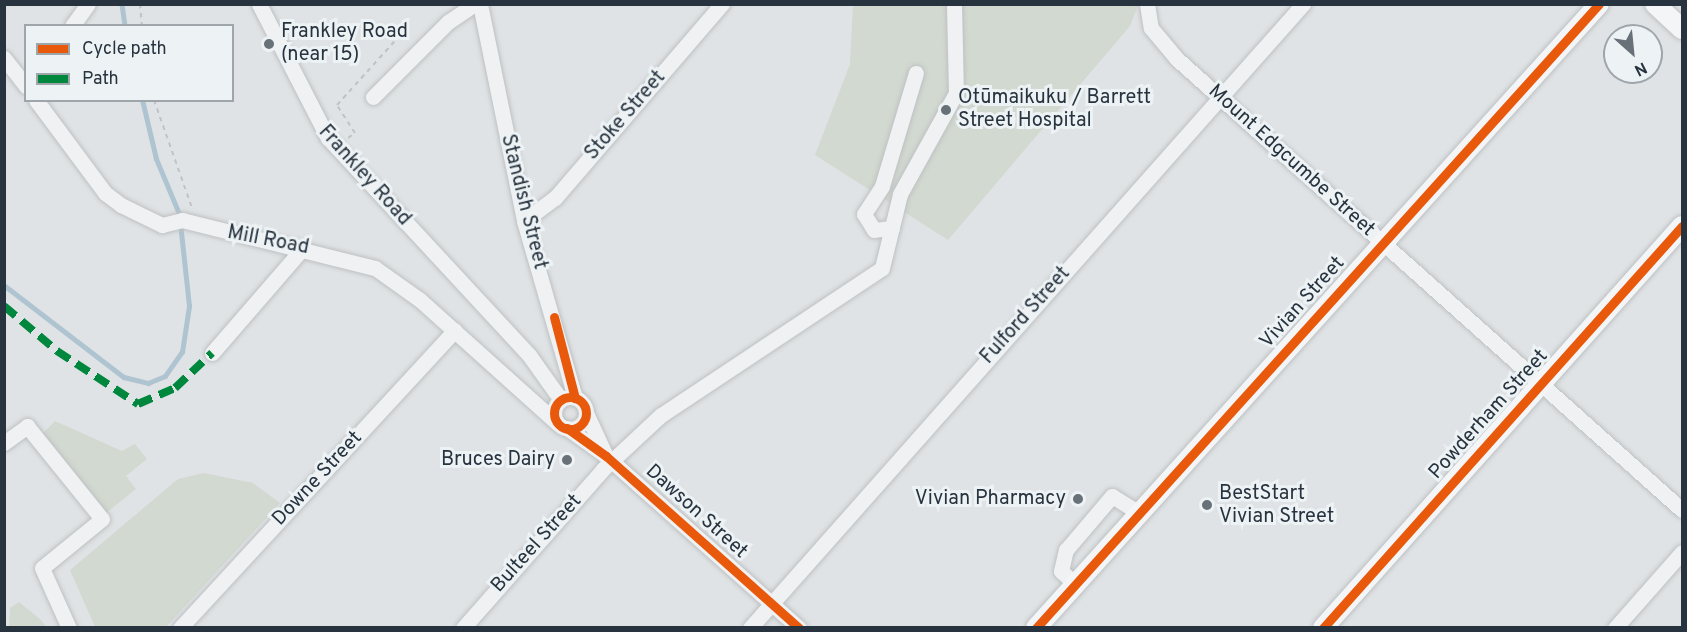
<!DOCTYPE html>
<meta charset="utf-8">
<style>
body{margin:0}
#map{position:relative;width:1687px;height:632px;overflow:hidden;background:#e0e3e5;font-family:Overpass,sans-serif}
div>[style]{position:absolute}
.green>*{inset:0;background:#d2d9d0}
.stream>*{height:4.5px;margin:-2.25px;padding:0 2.25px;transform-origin:2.25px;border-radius:2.25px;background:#aec4d1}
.path>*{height:2px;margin-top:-1px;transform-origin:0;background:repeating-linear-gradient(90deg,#bfc3c5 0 4.5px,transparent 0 9px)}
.roads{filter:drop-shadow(0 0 2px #bec1c3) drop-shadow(0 0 2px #bec1c3)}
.minor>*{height:15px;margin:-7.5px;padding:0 7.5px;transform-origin:7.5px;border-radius:7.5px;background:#eff1f2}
.minor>.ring{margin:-7.5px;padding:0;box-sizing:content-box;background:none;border:15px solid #eff1f2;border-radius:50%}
.major>*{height:20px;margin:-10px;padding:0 10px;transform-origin:10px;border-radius:10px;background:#f4f5f6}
.quiet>*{height:8px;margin-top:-4px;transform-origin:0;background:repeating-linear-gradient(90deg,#00873e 0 15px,transparent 0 23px)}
.cycleway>*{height:9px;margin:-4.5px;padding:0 4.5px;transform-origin:4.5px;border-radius:4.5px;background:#e8590c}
.cycleway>.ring{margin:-4.5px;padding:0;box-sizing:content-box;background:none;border:9px solid #e8590c;border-radius:50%}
.dots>*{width:16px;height:16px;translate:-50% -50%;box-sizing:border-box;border:3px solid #edf2f5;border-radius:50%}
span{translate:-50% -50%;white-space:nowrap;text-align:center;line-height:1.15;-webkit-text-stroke:6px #edf2f5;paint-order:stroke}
.poi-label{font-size:20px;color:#27333e}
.left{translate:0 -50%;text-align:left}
.right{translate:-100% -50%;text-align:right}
.street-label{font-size:20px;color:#27333e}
.frame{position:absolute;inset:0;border:6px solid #27333e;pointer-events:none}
.legend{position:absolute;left:24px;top:24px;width:210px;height:78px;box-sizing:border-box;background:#edf2f5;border:2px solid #9ea6ac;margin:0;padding:8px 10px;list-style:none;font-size:18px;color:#27333e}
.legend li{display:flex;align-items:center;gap:12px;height:30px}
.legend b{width:30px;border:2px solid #9ea6ac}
.north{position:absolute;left:1603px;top:24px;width:60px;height:60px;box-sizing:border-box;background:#edf2f5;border:2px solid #9ea6ac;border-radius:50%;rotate:153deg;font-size:16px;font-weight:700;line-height:24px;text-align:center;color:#27333e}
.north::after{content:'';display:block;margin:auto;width:21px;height:27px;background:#687178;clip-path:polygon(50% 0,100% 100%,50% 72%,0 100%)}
</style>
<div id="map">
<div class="green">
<div style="clip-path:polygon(853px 5px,1138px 5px,1130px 26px,948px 240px,815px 155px,850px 64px)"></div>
<div style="clip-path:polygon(55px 421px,122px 451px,135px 444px,147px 459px,126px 476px,136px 489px,106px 513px,43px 433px)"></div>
<div style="clip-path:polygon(204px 473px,253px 483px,280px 503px,166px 627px,95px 627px,70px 570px,178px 479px)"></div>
<div style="clip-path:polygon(19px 602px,41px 620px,46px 627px,9px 627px,10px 608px)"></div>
</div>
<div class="stream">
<div style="left:122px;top:4px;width:22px;rotate:82deg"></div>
<div style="left:4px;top:285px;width:151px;rotate:37.5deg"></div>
<div style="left:124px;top:377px;width:25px;rotate:14deg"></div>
<div style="left:148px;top:383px;width:18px;rotate:-22deg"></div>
<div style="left:165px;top:376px;width:29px;rotate:-55deg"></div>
<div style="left:182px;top:352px;width:47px;rotate:-81.3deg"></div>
<div style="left:189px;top:306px;width:93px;rotate:-96.2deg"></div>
<div style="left:179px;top:214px;width:60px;rotate:-112.7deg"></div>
<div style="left:156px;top:159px;width:61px;rotate:-103.3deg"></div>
</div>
<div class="path">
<div style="left:140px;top:4px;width:22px;rotate:85deg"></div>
<div style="left:154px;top:100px;width:114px;rotate:70.6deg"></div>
<div style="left:348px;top:138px;width:9px;rotate:-36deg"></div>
<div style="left:355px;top:133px;width:33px;rotate:-123deg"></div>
<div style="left:337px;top:105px;width:97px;rotate:-47.9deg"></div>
</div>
<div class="roads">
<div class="minor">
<div style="left:259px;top:4px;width:151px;rotate:62.8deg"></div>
<div style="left:328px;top:138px;width:296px;rotate:47.2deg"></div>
<div style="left:529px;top:355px;width:55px;rotate:54.6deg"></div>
<div style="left:480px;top:4px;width:221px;rotate:78.5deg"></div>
<div style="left:524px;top:221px;width:184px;rotate:73.9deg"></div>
<div style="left:1147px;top:4px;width:24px;rotate:81deg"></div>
<div style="left:1151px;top:28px;width:40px;rotate:50deg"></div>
<div style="left:1177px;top:59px;width:677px;rotate:41.77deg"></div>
<div style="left:72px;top:26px;width:27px;rotate:-54deg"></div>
<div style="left:4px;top:58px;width:36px;rotate:52deg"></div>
<div style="left:373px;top:97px;width:106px;rotate:-45deg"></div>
<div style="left:448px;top:22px;width:32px;rotate:-34deg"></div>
<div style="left:36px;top:100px;width:116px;rotate:53.4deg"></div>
<div style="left:105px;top:193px;width:20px;rotate:37deg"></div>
<div style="left:121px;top:205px;width:46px;rotate:26deg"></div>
<div style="left:162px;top:225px;width:21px;rotate:-14deg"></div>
<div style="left:182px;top:220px;width:199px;rotate:14deg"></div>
<div style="left:375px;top:268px;width:55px;rotate:35.4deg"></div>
<div style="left:420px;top:300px;width:184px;rotate:41.9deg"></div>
<div style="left:524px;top:221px;width:39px;rotate:-37deg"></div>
<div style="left:555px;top:198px;width:256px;rotate:-49.3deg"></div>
<div style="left:892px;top:228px;width:18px;rotate:174deg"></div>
<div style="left:874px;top:230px;width:19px;rotate:-122deg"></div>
<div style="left:864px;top:214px;width:33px;rotate:-57deg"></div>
<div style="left:882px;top:186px;width:118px;rotate:-73.3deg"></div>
<div style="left:212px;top:353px;width:139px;rotate:-49.1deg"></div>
<div class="ring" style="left:554px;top:397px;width:17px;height:17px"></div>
<div style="left:586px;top:413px;width:47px;rotate:65.1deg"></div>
<div style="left:567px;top:428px;width:48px;rotate:35.7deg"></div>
<div style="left:606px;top:456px;width:259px;rotate:41.7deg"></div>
<div style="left:4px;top:443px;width:29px;rotate:-36deg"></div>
<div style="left:27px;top:426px;width:119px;rotate:51.1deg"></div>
<div style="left:102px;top:519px;width:77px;rotate:140.8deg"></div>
<div style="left:42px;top:568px;width:66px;rotate:65.8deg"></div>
<div style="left:1075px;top:584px;width:19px;rotate:-137deg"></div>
<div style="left:1061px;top:571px;width:22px;rotate:-77deg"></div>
<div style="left:1066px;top:550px;width:71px;rotate:-49.6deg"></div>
<div style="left:1112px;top:496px;width:32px;rotate:32deg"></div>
<div style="left:180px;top:628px;width:405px;rotate:-47.3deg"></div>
<div style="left:463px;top:628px;width:212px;rotate:-48.6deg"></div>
<div style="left:603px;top:469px;width:79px;rotate:-43deg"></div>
<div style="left:661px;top:415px;width:265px;rotate:-33.6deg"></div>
<div style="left:882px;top:268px;width:76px;rotate:-76.3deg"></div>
<div style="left:900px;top:194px;width:115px;rotate:-61deg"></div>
<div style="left:956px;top:93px;width:89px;rotate:-91.3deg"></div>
<div style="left:750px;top:628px;width:834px;rotate:-48.45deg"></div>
<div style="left:1615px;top:628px;width:101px;rotate:-48.6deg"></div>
</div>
<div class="major">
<div style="left:1655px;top:4px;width:37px;rotate:43deg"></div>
<div style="left:1036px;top:628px;width:840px;rotate:-47.94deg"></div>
<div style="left:1323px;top:628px;width:539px;rotate:-48.23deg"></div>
</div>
</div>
<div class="quiet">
<div style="left:4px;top:306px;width:70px;rotate:40.3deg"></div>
<div style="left:57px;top:351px;width:97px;rotate:33.2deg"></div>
<div style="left:138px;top:404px;width:40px;rotate:-23.4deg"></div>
<div style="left:175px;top:388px;width:51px;rotate:-43.4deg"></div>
</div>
<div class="cycleway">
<div style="left:554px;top:317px;width:84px;rotate:75.5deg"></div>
<div class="ring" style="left:554px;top:397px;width:23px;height:23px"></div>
<div style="left:567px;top:428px;width:48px;rotate:35.7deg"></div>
<div style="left:606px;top:456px;width:259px;rotate:41.7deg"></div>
<div style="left:1036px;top:628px;width:840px;rotate:-47.94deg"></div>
<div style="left:1323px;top:628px;width:539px;rotate:-48.23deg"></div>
</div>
<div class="dots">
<div style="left:269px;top:44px;background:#687178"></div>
<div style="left:946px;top:110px;background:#687178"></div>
<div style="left:567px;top:460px;background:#687178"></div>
<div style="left:1078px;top:499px;background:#687178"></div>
<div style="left:1207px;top:505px;background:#687178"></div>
</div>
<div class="poi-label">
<span class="left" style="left:281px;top:44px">Frankley Road<br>(near 15)</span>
<span class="left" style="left:958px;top:110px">Otūmaikuku / Barrett<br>Street Hospital</span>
<span class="right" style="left:555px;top:460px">Bruces Dairy</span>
<span class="left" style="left:1219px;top:506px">BestStart<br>Vivian Street</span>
<span class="right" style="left:1066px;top:499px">Vivian Pharmacy</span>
</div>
<div class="street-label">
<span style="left:626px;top:116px;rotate:-49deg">Stoke Street</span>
<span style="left:1291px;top:161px;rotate:42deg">Mount Edgcumbe Street</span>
<span style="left:364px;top:176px;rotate:48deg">Frankley Road</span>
<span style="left:523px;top:202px;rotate:76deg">Standish Street</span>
<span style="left:268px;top:241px;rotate:11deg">Mill Road</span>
<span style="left:1303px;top:303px;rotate:-48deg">Vivian Street</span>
<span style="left:1026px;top:316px;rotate:-48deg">Fulford Street</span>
<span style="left:1489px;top:415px;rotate:-48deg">Powderham Street</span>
<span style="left:318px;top:479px;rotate:-47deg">Downe Street</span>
<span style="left:696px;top:512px;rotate:42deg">Dawson Street</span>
<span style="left:537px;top:544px;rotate:-48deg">Bulteel Street</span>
</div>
<div class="frame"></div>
<ul class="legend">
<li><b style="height:8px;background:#e8590c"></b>Cycle path</li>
<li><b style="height:8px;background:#00873e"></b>Path</li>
</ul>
<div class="north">N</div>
</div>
